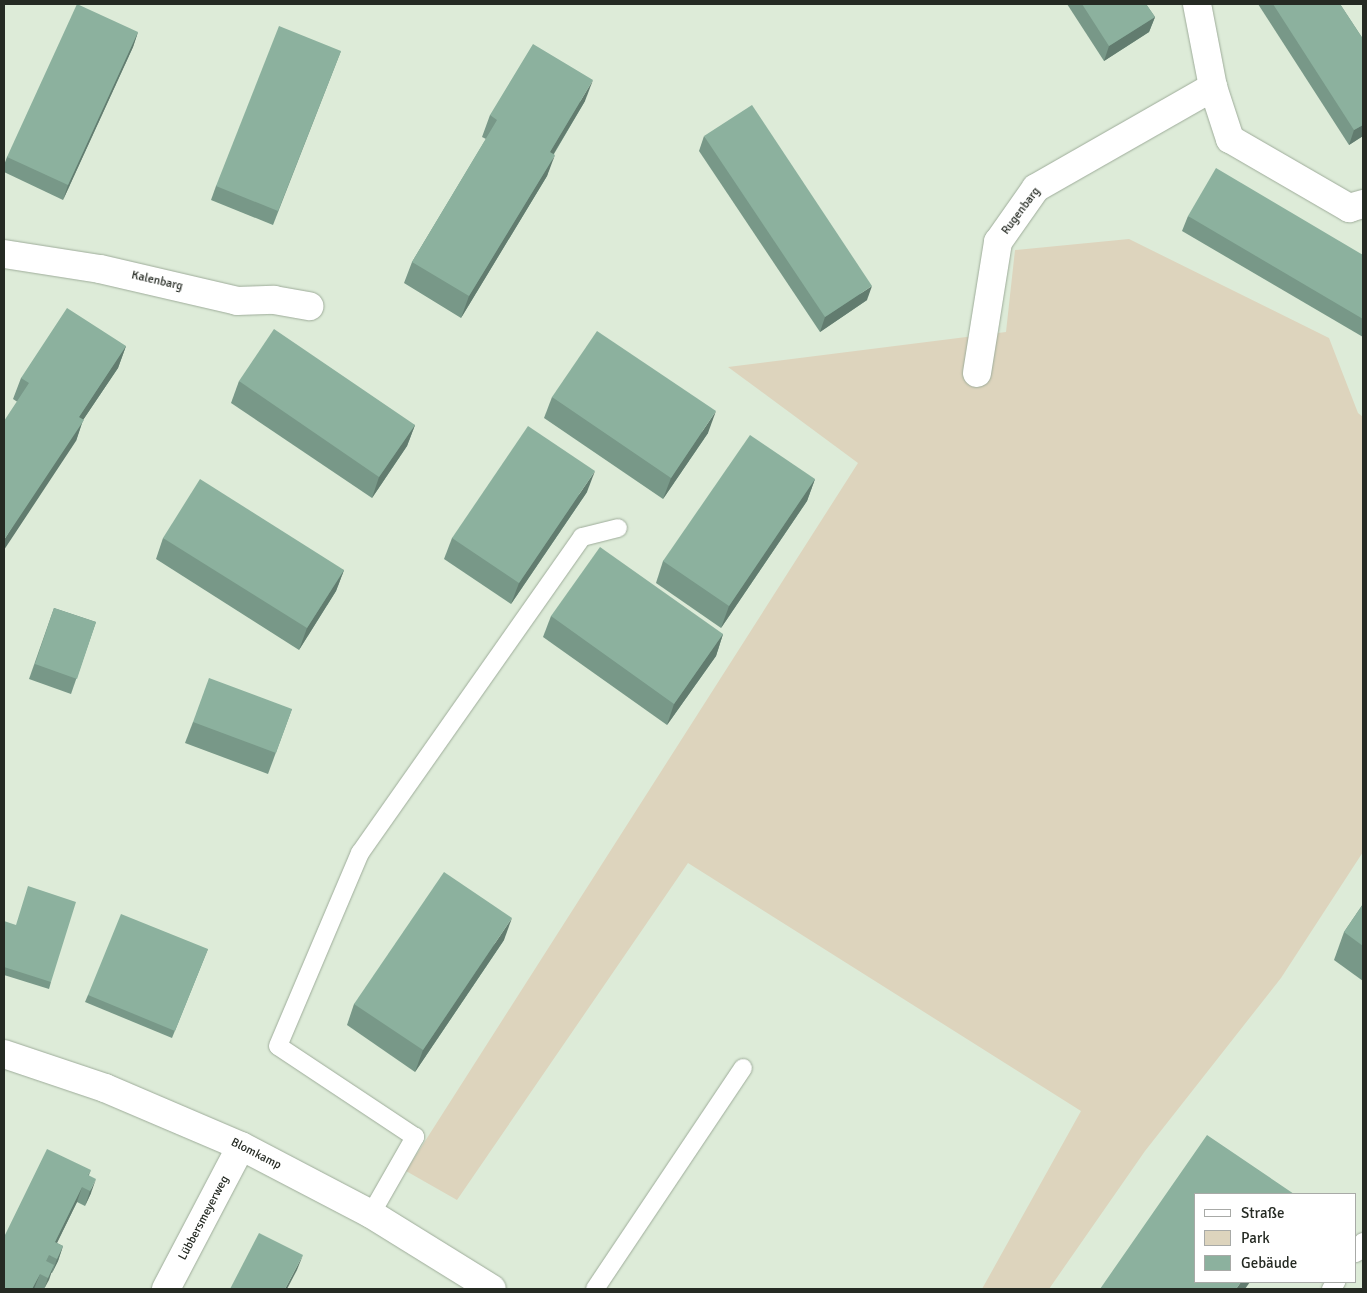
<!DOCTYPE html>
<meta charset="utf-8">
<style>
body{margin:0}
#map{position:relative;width:1367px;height:1293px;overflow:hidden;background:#ddebd8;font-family:Signika,sans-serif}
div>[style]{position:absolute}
.green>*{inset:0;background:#ddd4bd}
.roads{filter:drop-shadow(0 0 1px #9eac9a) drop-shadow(0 0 1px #9eac9a)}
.service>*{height:18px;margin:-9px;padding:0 9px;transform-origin:9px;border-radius:9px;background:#fff}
.minor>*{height:28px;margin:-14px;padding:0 14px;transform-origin:14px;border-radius:14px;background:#fff}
.wall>*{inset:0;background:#789888}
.shaded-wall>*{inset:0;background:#627c6f}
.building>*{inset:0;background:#8cb19e}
span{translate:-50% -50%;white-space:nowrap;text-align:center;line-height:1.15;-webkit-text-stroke:5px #fff;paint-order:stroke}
.street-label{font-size:12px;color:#252a23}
.frame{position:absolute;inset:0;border:5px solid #252a23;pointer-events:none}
.legend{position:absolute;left:1194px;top:1193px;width:162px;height:90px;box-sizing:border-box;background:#fff;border:1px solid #a8aaa7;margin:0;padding:6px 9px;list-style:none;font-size:15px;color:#252a23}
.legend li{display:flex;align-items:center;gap:10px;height:25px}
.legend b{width:25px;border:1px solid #a8aaa7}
</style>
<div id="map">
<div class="green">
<div style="clip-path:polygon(1129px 239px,1329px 338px,1358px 413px,1363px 417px,1363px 852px,1281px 978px,1145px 1151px,1049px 1289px,982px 1289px,1081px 1111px,688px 863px,457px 1200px,406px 1171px,858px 463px,728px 367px,1006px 332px,1015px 250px)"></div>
</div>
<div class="roads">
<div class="service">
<div style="left:371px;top:1214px;width:89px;rotate:-60.3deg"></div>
<div style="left:415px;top:1137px;width:164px;rotate:-146.4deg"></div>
<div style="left:278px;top:1046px;width:210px;rotate:-67deg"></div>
<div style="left:360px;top:853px;width:386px;rotate:-54.9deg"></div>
<div style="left:582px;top:537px;width:37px;rotate:-14deg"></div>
<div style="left:1356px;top:1253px;width:13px;rotate:-58deg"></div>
<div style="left:595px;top:1289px;width:266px;rotate:-56.2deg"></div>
<div style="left:1331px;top:1289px;width:9px;rotate:-54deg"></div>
</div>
<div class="minor">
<div style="left:1197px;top:4px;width:85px;rotate:79.1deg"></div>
<div style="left:1213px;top:87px;width:55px;rotate:71.9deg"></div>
<div style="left:1230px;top:139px;width:138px;rotate:30.1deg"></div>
<div style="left:1349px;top:208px;width:15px;rotate:-16deg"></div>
<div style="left:4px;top:254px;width:97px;rotate:8.9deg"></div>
<div style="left:100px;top:269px;width:141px;rotate:13.1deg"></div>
<div style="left:237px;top:301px;width:37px;rotate:-2deg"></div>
<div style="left:274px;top:300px;width:36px;rotate:10deg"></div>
<div style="left:977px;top:373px;width:133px;rotate:-80.9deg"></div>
<div style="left:998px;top:242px;width:66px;rotate:-54.9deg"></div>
<div style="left:1036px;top:188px;width:204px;rotate:-29.7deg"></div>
<div style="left:4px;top:1054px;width:107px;rotate:18.6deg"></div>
<div style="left:105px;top:1088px;width:148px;rotate:23.1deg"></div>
<div style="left:241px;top:1146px;width:147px;rotate:27.6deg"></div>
<div style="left:371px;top:1214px;width:142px;rotate:31.8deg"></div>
<div style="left:166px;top:1289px;width:161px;rotate:-62.3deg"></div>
</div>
</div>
<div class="wall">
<div style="clip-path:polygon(1067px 4px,1146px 4px,1155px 17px,1149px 32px,1104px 61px)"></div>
<div style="clip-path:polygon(1258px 4px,1340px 4px,1363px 39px,1363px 136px,1349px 145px)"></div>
<div style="clip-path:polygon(138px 32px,133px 47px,63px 200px,4px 172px,4px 165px,7px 157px)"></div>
<div style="clip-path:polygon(341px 51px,273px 225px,211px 200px,216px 186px)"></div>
<div style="clip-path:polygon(585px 101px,554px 154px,547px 176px,461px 318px,404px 283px,412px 262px,486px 139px,482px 137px,490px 115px)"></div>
<div style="clip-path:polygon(704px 136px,867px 300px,820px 332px,699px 151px)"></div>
<div style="clip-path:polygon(1188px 216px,1363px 255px,1363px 337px,1182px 231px)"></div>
<div style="clip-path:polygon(126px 346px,118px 368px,83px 420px,76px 441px,13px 399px,21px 378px)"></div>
<div style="clip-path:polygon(239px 381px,415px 425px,407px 446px,372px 498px,231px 403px)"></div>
<div style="clip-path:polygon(552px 397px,708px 433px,663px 499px,544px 418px)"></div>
<div style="clip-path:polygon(815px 479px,807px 501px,721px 628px,656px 583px,663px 561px)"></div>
<div style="clip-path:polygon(587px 492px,511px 604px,444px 559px,452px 538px)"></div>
<div style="clip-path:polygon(163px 538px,344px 570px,336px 591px,299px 650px,156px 559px)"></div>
<div style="clip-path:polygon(54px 608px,96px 622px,71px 694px,29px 679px)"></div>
<div style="clip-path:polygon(551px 616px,723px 634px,716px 656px,667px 725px,543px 637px)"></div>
<div style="clip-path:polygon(292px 709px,268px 774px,185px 743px,193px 722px)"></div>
<div style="clip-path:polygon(1363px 904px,1363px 981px,1334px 960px,1344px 932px)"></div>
<div style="clip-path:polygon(4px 921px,51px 982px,49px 989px,4px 975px)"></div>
<div style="clip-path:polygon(504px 940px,415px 1072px,347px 1025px,354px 1004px)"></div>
<div style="clip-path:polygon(208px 949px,172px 1038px,85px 1002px,88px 995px)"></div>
<div style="clip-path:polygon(91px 1170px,89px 1175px,91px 1193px,85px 1206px,77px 1202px,57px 1243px,63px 1246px,58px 1261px,52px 1273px,51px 1273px,44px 1289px,4px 1289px)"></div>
</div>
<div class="shaded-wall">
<div style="clip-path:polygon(1155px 17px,1149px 32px,1104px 61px,1109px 46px)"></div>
<div style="clip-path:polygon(138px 32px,133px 47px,63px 200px,68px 185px)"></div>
<div style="clip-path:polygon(593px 80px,585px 101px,542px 173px,550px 152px)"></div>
<div style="clip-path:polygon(1363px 125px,1363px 136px,1349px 145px,1354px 130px)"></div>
<div style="clip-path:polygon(555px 155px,547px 176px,461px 318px,469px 296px)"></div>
<div style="clip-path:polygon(872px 286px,867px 300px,820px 332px,825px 317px)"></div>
<div style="clip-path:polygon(126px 346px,118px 368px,83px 420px,76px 441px,4px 550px,4px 540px,79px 417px)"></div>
<div style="clip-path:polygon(716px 411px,708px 433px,663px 499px,671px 478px)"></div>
<div style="clip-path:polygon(415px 425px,407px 446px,372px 498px,379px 477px)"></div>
<div style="clip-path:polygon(595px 471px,587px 492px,511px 604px,519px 583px)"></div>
<div style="clip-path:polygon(815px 479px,807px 501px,721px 628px,729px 606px)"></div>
<div style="clip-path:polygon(344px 570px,336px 591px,299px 650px,307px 628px)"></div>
<div style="clip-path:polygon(723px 634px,716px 656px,667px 725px,674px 704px)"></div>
<div style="clip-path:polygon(512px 918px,504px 940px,415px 1072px,423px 1050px)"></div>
<div style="clip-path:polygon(96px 1179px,91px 1193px,85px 1206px,90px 1191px)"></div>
<div style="clip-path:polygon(82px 1187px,77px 1202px,50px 1257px,55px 1242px)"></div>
<div style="clip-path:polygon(63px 1246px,58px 1261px,52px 1273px,57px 1259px)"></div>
<div style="clip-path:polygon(303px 1255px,297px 1270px,287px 1289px,285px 1289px)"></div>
<div style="clip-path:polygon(54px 1265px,49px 1280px,44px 1289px,48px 1278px)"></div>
<div style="clip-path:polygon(40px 1274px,34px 1289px,32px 1289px)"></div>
<div style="clip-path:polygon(1241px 1282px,1250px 1282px,1245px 1289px,1236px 1289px)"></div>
</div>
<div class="building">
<div style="clip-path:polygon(77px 4px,138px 32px,68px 185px,7px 157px)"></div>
<div style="clip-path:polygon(1082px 4px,1146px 4px,1155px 17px,1109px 46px)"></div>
<div style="clip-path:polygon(1273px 4px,1340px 4px,1363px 39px,1363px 125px,1354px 130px)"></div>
<div style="clip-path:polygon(279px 26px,341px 51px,278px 211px,216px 186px)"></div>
<div style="clip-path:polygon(533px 44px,593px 80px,550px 152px,555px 155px,469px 296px,412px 262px,497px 120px,490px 115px)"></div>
<div style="clip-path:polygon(752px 105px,872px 286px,825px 317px,704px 136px)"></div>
<div style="clip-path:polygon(1216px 168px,1363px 255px,1363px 319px,1188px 216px)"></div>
<div style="clip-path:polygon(67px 308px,126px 346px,79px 417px,84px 420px,4px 540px,4px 421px,29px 383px,21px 378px)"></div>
<div style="clip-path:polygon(274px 329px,415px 425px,379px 477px,239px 381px)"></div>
<div style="clip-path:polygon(597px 331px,716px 411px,671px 478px,552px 397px)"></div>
<div style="clip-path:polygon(528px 426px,595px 471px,519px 583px,452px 538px)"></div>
<div style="clip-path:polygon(750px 435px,815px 479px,729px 606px,663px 561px)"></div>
<div style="clip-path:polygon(200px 479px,344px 570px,307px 628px,163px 538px)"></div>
<div style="clip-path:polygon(600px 547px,723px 634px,674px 704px,551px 616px)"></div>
<div style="clip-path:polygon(54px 608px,96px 622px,77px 679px,35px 664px)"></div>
<div style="clip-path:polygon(209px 678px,292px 709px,276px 753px,193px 722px)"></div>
<div style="clip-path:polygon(444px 872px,512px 918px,423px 1050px,354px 1004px)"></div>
<div style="clip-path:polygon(28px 886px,76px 902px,51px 982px,4px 967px,4px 921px,16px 925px)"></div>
<div style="clip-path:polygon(1363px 904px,1363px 946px,1344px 932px)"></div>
<div style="clip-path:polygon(121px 914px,208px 949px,175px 1031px,88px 995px)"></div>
<div style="clip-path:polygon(1207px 1135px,1294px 1194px,1196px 1194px,1196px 1282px,1241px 1282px,1236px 1289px,1100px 1289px)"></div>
<div style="clip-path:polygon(47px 1149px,91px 1170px,88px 1175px,96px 1179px,90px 1191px,82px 1187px,55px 1242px,63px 1246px,57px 1259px,49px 1255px,46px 1261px,54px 1265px,48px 1278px,40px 1274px,32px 1289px,4px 1289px,4px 1237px)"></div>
<div style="clip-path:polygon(259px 1233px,303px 1255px,285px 1289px,230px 1289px)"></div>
</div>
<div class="street-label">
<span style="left:1021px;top:211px;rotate:-53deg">Rugenbarg</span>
<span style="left:157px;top:281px;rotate:13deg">Kalenbarg</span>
<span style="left:256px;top:1154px;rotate:27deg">Blomkamp</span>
<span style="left:204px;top:1218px;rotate:-62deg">Lübbersmeyerweg</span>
</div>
<div class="frame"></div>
<ul class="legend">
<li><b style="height:6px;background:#fff"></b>Straße</li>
<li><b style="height:14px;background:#ddd4bd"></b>Park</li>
<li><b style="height:14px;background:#8cb19e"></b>Gebäude</li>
</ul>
</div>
